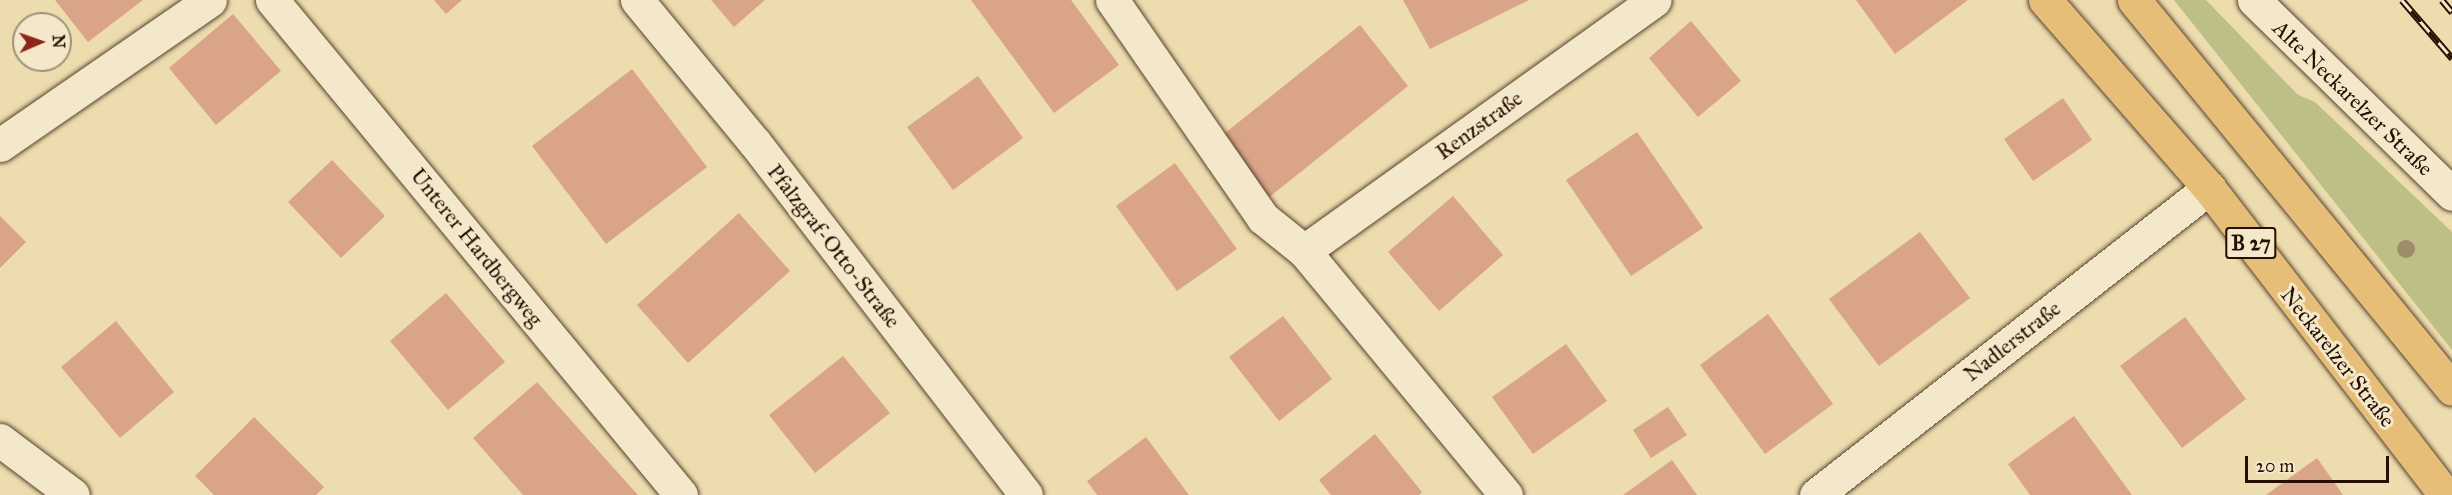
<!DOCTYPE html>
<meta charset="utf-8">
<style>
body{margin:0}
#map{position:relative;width:2452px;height:495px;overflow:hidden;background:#eddcae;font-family:"IM FELL Great Primer",serif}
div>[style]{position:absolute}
.green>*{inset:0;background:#bdbf86}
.building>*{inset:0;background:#d9a487}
.roads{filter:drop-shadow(0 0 2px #58422e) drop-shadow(0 0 2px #58422e)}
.street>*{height:33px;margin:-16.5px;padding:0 16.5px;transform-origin:16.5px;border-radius:16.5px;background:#f3e8ca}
.secondary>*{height:33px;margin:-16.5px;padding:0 16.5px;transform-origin:16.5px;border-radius:16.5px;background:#f3e8ca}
.primary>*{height:33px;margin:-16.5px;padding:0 16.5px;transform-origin:16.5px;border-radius:16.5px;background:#e6be77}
.rail>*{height:7px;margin-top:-3.5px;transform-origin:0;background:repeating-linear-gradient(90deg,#f3e8ca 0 14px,#270e03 0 28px);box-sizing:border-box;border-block:2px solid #270e03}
.trees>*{width:18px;height:18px;margin:-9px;border-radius:50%;background:#9d8d69}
span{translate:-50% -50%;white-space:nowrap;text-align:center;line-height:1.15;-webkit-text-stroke:6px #f3e8ca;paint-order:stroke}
.shield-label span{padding:2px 4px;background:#f3e8ca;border:2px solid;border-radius:4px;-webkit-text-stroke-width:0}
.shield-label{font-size:21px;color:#270e03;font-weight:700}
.street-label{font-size:22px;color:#270e03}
.north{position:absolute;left:12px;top:12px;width:60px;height:60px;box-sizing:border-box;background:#f3e8ca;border:2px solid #a1917a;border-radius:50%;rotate:88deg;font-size:16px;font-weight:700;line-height:24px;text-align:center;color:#270e03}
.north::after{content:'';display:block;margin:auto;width:21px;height:27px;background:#8f2418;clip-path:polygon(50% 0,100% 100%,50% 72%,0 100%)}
.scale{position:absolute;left:2245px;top:456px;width:144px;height:27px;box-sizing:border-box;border:3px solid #270e03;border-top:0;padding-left:8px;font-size:18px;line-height:21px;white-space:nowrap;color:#270e03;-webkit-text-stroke:4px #f3e8ca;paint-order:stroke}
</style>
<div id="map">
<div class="green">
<div style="clip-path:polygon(2174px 0,2206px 0,2298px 95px,2315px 102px,2452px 232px,2452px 350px)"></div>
</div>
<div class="building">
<div style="clip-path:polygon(55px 0,143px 0,88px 42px)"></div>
<div style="clip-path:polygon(434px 0,462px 0,446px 14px)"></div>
<div style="clip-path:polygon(711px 0,765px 0,734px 27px)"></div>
<div style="clip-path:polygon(971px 0,1071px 0,1119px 65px,1054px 113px)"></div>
<div style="clip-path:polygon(1403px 0,1529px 0,1430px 49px)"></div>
<div style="clip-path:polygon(1856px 0,1968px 0,1895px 54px)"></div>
<div style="clip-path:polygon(233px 14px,281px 71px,216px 125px,169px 68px)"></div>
<div style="clip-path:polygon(1691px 21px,1741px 81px,1698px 117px,1649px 58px)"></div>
<div style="clip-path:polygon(1360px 25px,1408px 86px,1268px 198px,1220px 137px)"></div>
<div style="clip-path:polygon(632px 69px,707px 167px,606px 244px,532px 146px)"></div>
<div style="clip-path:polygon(978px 76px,1023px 138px,953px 190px,907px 127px)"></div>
<div style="clip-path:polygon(2063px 98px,2092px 140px,2033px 181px,2004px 139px)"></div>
<div style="clip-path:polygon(1637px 132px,1703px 228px,1631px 276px,1566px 180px)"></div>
<div style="clip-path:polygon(332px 160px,385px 216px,341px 258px,288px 202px)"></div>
<div style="clip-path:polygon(1175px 163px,1237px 249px,1177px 291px,1116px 206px)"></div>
<div style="clip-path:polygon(1453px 196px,1503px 255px,1439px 311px,1388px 252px)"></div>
<div style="clip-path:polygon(739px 213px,790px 271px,688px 363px,637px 305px)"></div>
<div style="clip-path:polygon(0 216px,26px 242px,0 268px)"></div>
<div style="clip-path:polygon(1920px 232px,1970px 298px,1879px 366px,1829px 299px)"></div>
<div style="clip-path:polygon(446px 293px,505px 362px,448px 410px,390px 341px)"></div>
<div style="clip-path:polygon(1768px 314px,1833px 404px,1765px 454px,1700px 365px)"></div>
<div style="clip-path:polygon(1283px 316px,1332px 379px,1279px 421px,1229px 357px)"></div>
<div style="clip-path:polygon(2185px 317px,2246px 399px,2182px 448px,2120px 366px)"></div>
<div style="clip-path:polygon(116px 321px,174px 392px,120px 438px,61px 367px)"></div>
<div style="clip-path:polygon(1566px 344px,1607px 401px,1533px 454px,1492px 397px)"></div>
<div style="clip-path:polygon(843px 356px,890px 413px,815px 473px,769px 415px)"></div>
<div style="clip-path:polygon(537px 382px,602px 455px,638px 495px,523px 495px,473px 438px)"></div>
<div style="clip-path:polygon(1668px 407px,1687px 435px,1651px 458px,1633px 430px)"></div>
<div style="clip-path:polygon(2074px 416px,2132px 495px,2030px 495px,2008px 464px)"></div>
<div style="clip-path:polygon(254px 417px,324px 487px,316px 495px,214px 495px,195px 476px)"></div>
<div style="clip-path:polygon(1375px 434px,1422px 492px,1419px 495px,1331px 495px,1319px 480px)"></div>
<div style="clip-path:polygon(1146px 437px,1189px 495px,1097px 495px,1087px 481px)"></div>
<div style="clip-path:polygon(2317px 458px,2343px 495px,2266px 495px)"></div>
<div style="clip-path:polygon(1672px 460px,1697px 495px,1623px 495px)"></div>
</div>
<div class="roads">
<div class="street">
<div style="left:272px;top:0;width:642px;rotate:50.43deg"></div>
<div style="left:1112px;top:0;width:265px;rotate:55.3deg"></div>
<div style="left:1263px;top:218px;width:53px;rotate:38.8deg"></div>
<div style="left:0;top:145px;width:255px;rotate:-34.6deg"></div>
<div style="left:0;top:440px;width:91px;rotate:37deg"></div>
<div style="left:1506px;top:495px;width:317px;rotate:-129.6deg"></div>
<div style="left:1304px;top:251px;width:431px;rotate:-35.6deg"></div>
<div style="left:1816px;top:495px;width:499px;rotate:-38deg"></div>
</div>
<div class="secondary">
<div style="left:637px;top:0;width:185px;rotate:50.5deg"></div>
<div style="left:755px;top:143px;width:444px;rotate:52.4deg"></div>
<div style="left:2254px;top:0;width:277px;rotate:44.4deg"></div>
</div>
<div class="primary">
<div style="left:2045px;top:0;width:249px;rotate:48.9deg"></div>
<div style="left:2209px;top:188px;width:387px;rotate:52.4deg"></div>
<div style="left:2134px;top:0;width:502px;rotate:50.73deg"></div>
</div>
</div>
<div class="rail">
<div style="left:2402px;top:0;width:77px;rotate:49.2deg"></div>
<div style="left:2442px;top:0;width:16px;rotate:50deg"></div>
</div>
<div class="trees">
<div style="left:2406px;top:249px"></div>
</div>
<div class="shield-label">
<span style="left:2251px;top:243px">B 27</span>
</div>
<div class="street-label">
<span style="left:2353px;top:98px;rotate:44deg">Alte Neckarelzer Straße</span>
<span style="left:1479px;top:125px;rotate:-36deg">Renzstraße</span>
<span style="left:834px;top:246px;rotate:52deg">Pfalzgraf-Otto-Straße</span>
<span style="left:477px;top:247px;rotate:51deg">Unterer Hardbergweg</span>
<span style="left:2012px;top:341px;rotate:-38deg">Nadlerstraße</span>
<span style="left:2338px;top:357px;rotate:52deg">Neckarelzer Straße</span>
</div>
<div class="north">N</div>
<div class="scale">20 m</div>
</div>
